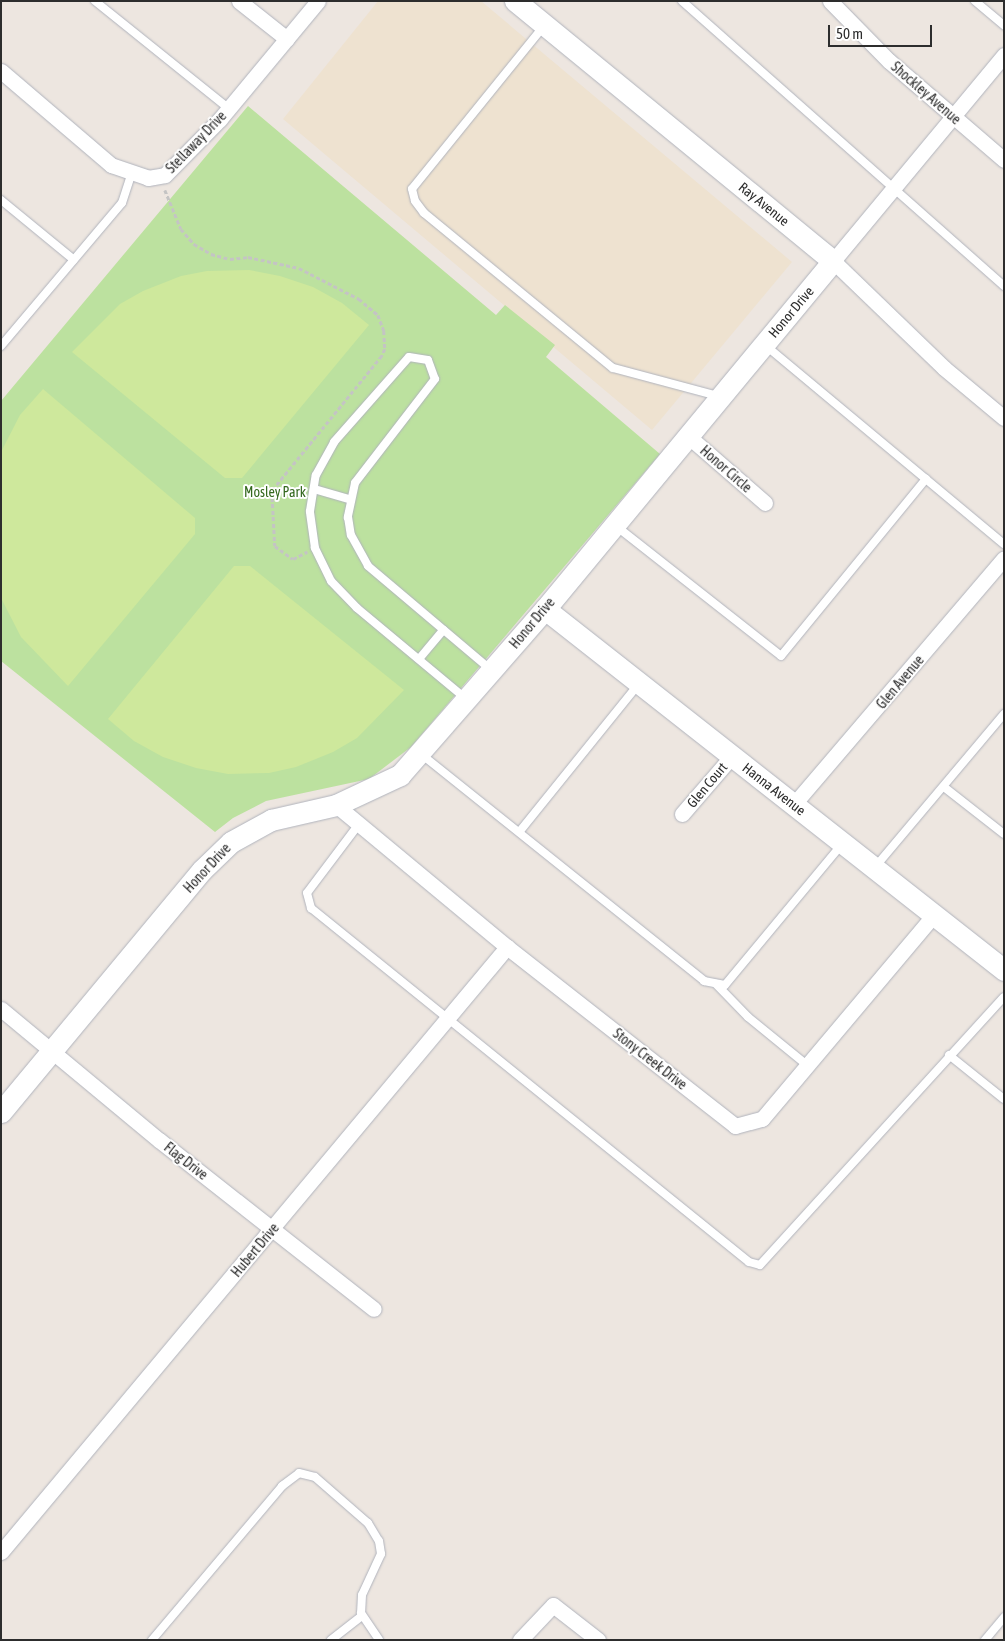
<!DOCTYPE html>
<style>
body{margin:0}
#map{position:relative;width:1005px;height:1641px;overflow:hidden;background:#ede6e0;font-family:"Asap Condensed",sans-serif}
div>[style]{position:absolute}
.education>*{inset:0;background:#eee2d0}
.green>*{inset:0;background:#bce19f}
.pitch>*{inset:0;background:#cee89c}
.path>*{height:2.5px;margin-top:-1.25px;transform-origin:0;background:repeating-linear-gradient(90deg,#c4c4c4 0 4px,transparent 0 6.5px)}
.roads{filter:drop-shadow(0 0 1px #b0b3bc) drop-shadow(0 0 1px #b0b3bc)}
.lane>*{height:8px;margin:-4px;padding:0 4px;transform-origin:4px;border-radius:4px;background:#fff}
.street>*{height:15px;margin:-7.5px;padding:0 7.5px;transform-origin:7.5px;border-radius:7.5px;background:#fff}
.secondary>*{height:21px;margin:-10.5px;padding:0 10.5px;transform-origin:10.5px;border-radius:10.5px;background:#fff}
span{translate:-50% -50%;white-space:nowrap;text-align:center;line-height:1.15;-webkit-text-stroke:4px #fff;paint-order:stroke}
.street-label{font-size:14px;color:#2d2d2d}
.park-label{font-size:14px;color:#34681e}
.frame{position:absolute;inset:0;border:2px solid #2d2d2d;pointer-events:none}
.scale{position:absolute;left:828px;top:25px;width:104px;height:22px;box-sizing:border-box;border:2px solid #2d2d2d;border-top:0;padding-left:6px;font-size:15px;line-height:18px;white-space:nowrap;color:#2d2d2d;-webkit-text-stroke:4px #fff;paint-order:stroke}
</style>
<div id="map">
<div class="education">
<div style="clip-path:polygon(378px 1px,481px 1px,792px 262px,652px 430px,283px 119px)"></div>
</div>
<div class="green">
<div style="clip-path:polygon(248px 106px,496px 315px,505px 305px,555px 345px,546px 357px,660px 454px,411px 747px,369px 779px,266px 801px,233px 818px,215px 832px,1px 661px,1px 401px)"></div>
</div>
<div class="pitch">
<div style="clip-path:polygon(249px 270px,280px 276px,313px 287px,342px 303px,369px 325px,242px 478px,225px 478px,72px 352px,120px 304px,143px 291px,181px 276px,207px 271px)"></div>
<div style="clip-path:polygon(43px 389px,195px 518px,195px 534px,68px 686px,21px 637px,1px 598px,1px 452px,20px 415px)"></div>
<div style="clip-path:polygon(234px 566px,250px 566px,404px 690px,357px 738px,333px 752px,296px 767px,269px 773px,228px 774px,196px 768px,163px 757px,134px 741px,108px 719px)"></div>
</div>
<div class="path">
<div style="left:165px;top:190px;width:42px;rotate:67.7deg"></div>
<div style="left:181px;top:229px;width:20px;rotate:49deg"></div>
<div style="left:194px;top:244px;width:20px;rotate:30deg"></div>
<div style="left:211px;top:254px;width:20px;rotate:15deg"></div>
<div style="left:230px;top:259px;width:18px;rotate:-6deg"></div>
<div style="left:248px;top:257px;width:52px;rotate:12.2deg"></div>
<div style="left:299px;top:268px;width:68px;rotate:27.3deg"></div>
<div style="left:359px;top:299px;width:25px;rotate:40deg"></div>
<div style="left:378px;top:315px;width:17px;rotate:69deg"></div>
<div style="left:384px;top:331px;width:18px;rotate:87deg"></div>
<div style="left:385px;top:349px;width:8px;rotate:113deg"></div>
<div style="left:382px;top:356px;width:174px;rotate:129.2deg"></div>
<div style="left:272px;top:491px;width:55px;rotate:86.9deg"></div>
<div style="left:275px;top:546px;width:22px;rotate:36deg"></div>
<div style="left:293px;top:559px;width:16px;rotate:-27deg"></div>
</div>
<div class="roads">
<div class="lane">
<div style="left:95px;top:1px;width:171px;rotate:38.8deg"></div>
<div style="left:682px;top:1px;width:430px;rotate:41.5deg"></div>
<div style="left:975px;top:1px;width:38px;rotate:40deg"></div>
<div style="left:543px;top:27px;width:208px;rotate:129deg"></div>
<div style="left:412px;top:189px;width:12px;rotate:76deg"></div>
<div style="left:415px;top:201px;width:15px;rotate:53deg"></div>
<div style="left:424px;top:213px;width:244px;rotate:39.4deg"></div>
<div style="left:613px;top:368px;width:109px;rotate:14.9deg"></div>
<div style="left:1px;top:200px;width:94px;rotate:39.4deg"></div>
<div style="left:765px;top:345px;width:311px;rotate:39.8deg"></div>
<div style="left:1px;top:346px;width:187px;rotate:-49.8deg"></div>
<div style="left:122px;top:203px;width:32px;rotate:-72deg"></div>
<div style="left:314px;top:489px;width:37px;rotate:16deg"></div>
<div style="left:616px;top:526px;width:210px;rotate:38.2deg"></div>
<div style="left:781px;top:656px;width:229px;rotate:-50.7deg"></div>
<div style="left:419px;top:659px;width:38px;rotate:-50deg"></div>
<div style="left:465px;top:698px;width:141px;rotate:-140.2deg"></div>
<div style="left:357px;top:608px;width:37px;rotate:-134deg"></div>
<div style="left:331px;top:581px;width:37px;rotate:-116deg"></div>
<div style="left:315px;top:548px;width:37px;rotate:-98deg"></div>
<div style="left:310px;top:511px;width:36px;rotate:-81deg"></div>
<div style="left:316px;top:475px;width:38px;rotate:-61deg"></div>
<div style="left:334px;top:442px;width:113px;rotate:-48.6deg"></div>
<div style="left:409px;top:357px;width:19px;rotate:9deg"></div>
<div style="left:428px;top:360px;width:20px;rotate:70deg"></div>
<div style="left:435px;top:379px;width:131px;rotate:127.6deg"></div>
<div style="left:355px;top:483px;width:35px;rotate:102deg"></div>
<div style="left:348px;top:517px;width:18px;rotate:81deg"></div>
<div style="left:351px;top:535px;width:35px;rotate:61deg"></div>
<div style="left:368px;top:566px;width:160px;rotate:40.2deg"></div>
<div style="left:421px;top:754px;width:363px;rotate:38.7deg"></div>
<div style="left:704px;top:981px;width:21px;rotate:11deg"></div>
<div style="left:725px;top:985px;width:183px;rotate:-50.3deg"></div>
<div style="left:944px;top:787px;width:76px;rotate:38.1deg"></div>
<div style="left:359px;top:824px;width:86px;rotate:127deg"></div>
<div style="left:307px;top:893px;width:16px;rotate:75deg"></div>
<div style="left:311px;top:908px;width:563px;rotate:38.95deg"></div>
<div style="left:749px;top:1262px;width:11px;rotate:15deg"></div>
<div style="left:760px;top:1265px;width:362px;rotate:-47.7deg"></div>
<div style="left:520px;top:831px;width:188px;rotate:-51.1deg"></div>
<div style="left:876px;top:866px;width:199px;rotate:-49.9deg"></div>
<div style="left:716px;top:984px;width:46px;rotate:45.9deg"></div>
<div style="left:748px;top:1017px;width:77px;rotate:39.2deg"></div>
<div style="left:949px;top:1055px;width:70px;rotate:38.7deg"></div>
<div style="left:152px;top:1640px;width:202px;rotate:-49.8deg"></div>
<div style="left:282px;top:1486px;width:21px;rotate:-37deg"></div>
<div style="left:299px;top:1473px;width:16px;rotate:14deg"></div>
<div style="left:315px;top:1477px;width:70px;rotate:41deg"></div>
<div style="left:368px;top:1523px;width:21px;rotate:59deg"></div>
<div style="left:379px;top:1541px;width:13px;rotate:81deg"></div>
<div style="left:381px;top:1554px;width:45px;rotate:114.9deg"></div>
<div style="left:362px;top:1595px;width:18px;rotate:93deg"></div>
<div style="left:361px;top:1613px;width:32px;rotate:56deg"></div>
<div style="left:331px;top:1640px;width:39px;rotate:-38deg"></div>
<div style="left:985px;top:1640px;width:30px;rotate:-50deg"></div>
</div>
<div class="street">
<div style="left:239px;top:1px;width:61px;rotate:38.4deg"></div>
<div style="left:830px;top:1px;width:84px;rotate:45.5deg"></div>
<div style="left:889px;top:61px;width:152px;rotate:40.7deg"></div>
<div style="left:1004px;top:55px;width:268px;rotate:129.7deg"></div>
<div style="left:833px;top:261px;width:154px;rotate:43.9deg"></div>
<div style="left:944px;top:368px;width:78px;rotate:39.8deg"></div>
<div style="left:1px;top:71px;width:145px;rotate:40.5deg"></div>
<div style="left:111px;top:165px;width:39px;rotate:19deg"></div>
<div style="left:148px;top:178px;width:17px;rotate:-10deg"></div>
<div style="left:165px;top:175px;width:78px;rotate:-45.5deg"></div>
<div style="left:220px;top:119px;width:153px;rotate:-50.3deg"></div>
<div style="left:688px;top:436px;width:102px;rotate:41deg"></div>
<div style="left:794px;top:804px;width:323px;rotate:-49.5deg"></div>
<div style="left:336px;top:805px;width:222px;rotate:39.7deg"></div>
<div style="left:507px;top:947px;width:290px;rotate:38.1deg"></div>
<div style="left:735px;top:1126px;width:28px;rotate:-15deg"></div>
<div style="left:762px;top:1119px;width:267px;rotate:-49.9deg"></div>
<div style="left:682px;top:814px;width:77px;rotate:-49.2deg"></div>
<div style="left:1px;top:1009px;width:205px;rotate:39.7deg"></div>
<div style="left:159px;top:1140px;width:273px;rotate:38.2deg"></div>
<div style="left:1px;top:1552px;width:789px;rotate:-50.09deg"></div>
<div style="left:520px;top:1640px;width:48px;rotate:-46.7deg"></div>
<div style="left:553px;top:1605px;width:57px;rotate:37.9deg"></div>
</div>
<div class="secondary">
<div style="left:545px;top:609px;width:584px;rotate:38.18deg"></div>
<div style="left:1px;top:1112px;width:315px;rotate:-50.3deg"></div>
<div style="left:202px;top:870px;width:40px;rotate:-44deg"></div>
<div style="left:231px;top:842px;width:46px;rotate:-28.8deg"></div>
<div style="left:271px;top:820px;width:67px;rotate:-13deg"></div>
<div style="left:336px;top:805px;width:71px;rotate:-25.1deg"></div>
<div style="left:400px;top:775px;width:220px;rotate:-48.9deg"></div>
<div style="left:545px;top:609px;width:452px;rotate:-50.4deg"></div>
<div style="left:833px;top:261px;width:411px;rotate:-140.7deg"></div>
</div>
</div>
<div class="street-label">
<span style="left:926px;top:93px;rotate:41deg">Shockley Avenue</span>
<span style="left:196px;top:142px;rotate:-46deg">Stellaway Drive</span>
<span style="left:764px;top:204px;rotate:39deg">Ray Avenue</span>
<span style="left:791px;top:312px;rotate:-50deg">Honor Drive</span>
<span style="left:726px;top:469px;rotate:41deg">Honor Circle</span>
<span style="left:532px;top:623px;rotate:-50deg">Honor Drive</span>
<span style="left:900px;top:682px;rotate:-50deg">Glen Avenue</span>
<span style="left:707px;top:785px;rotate:-50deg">Glen Court</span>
<span style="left:774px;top:789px;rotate:38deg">Hanna Avenue</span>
<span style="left:207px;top:868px;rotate:-47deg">Honor Drive</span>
<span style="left:650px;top:1059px;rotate:38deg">Stony Creek Drive</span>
<span style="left:186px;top:1161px;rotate:38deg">Flag Drive</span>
<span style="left:255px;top:1250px;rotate:-50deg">Hubert Drive</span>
</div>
<div class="park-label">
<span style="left:275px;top:492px">Mosley Park</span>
</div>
<div class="frame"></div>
<div class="scale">50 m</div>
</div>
